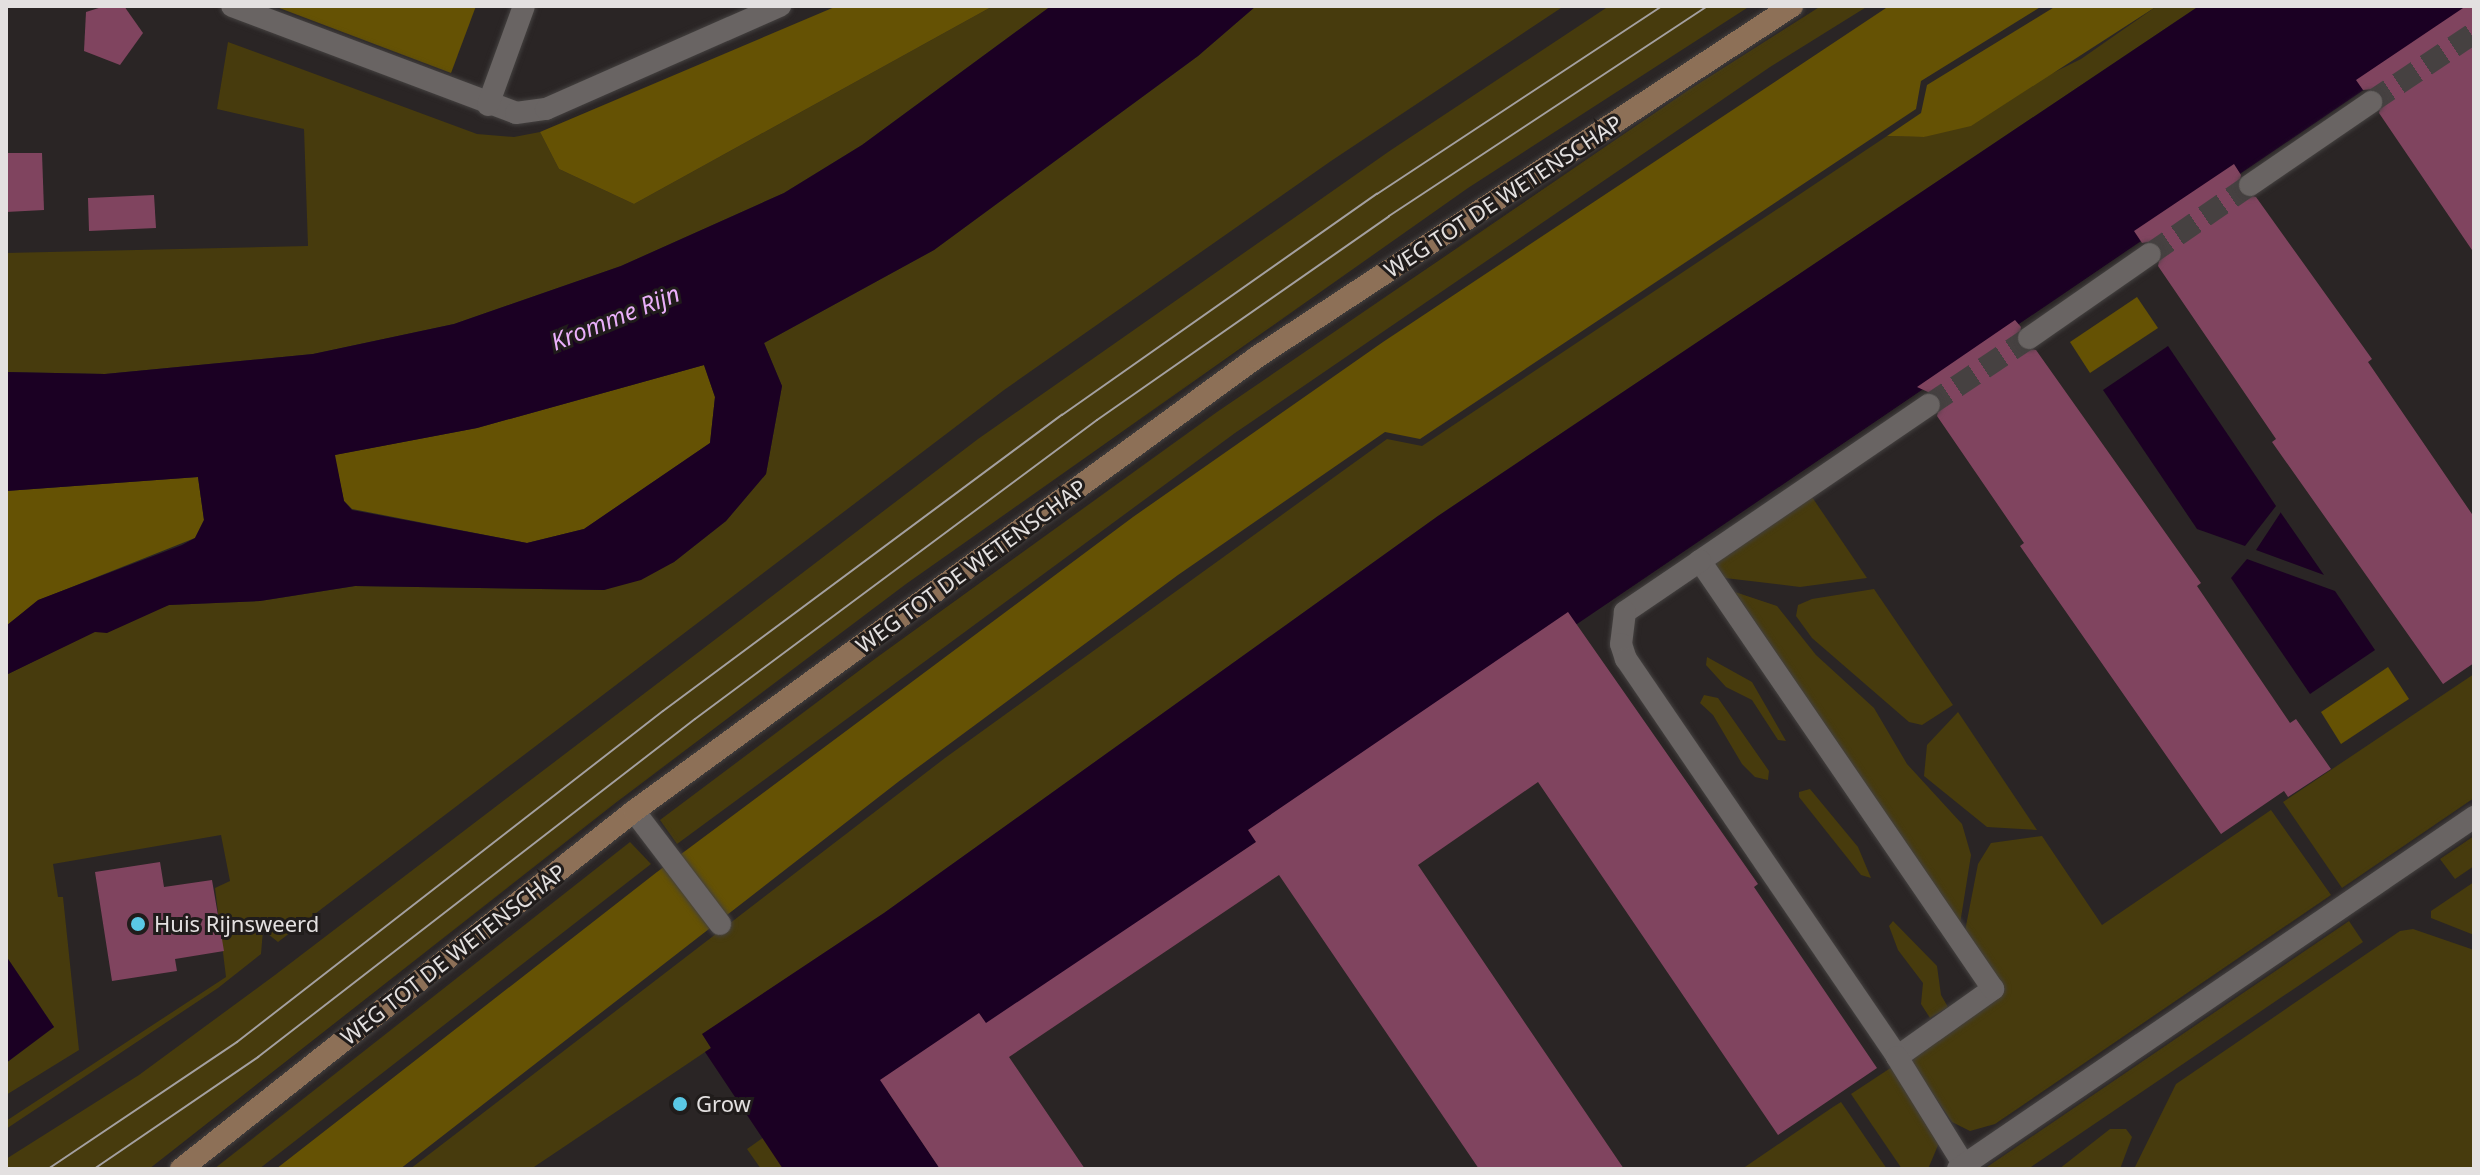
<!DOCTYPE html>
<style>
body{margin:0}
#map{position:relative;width:2480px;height:1175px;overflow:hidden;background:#2a2525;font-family:"Noto Sans",sans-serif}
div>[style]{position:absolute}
.green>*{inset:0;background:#473b0d}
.forest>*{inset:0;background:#655204}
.water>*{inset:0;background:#1b0023}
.building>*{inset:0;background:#80445f}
.pedestrian-tunnel>*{height:22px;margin-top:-11px;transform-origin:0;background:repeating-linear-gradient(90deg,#464141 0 22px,transparent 0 33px)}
.roads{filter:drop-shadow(0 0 2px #444140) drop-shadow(0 0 2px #444140)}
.service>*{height:22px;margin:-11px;padding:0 11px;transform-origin:11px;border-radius:11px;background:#696463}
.pedestrian>*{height:22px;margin:-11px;padding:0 11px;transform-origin:11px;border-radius:11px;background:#696463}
.secondary>*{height:22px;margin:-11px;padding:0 11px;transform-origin:11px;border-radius:11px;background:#8d7057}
.tram>*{height:2px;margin:-1px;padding:0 1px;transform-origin:1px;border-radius:1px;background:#a4a0a0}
.dots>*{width:22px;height:22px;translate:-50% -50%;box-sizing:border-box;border:4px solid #201c1b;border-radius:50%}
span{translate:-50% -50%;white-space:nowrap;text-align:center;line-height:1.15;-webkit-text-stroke:6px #201c1b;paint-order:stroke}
.street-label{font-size:22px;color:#e3e0e0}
.poi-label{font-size:22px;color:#e3e0e0}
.left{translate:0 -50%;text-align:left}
.water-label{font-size:24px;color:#eaaffa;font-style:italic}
.frame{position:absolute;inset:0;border:8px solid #e3e0e0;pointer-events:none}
</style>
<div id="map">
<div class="green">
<div style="clip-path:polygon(993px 6px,1051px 6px,862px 145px,784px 193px,621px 266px,454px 324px,313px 354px,105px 374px,6px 372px,6px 253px,308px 246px,304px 129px,217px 109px,228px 42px,477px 134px,514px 137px,540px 132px,559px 169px,634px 204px)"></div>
<div style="clip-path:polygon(1256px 6px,1564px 6px,1331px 161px,1004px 390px,278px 942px,263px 930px,261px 954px,218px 988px,6px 1129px,6px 1121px,226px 977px,215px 888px,230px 881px,221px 835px,53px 864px,58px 897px,63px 897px,79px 1050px,6px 1095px,6px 1063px,54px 1027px,6px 956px,6px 675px,95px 631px,169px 605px,260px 601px,355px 586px,604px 590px,674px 562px,726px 521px,766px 474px,782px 386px,764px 343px,934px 250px,1198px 56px)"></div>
<div style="clip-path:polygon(1609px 6px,1750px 6px,1468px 188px,906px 584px,614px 804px,149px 1169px,6px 1169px,6px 1159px,139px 1075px,275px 975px,978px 439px,1391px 150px)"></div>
<div style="clip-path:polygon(1821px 6px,1868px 6px,1770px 67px,1235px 433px,677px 844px,660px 820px,876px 658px,1217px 412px,1687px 91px)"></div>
<div style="clip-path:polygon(2157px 6px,2199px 6px,1438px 516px,884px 913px,703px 1034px,711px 1048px,531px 1169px,410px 1169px,945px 758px,1387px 439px,1422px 446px,1887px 136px,1924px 137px,2081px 59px)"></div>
<div style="clip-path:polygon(1812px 497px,1867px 578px,1800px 587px,1725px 578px,1714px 563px)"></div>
<div style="clip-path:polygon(1874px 589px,1953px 705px,1922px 725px,1909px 722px,1812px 638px,1796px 616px,1798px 605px,1812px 599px)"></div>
<div style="clip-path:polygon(1735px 592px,1777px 606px,1816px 655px,1874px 708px,1907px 764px,1962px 824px,1971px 855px,1960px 924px)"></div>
<div style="clip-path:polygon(1707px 657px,1752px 682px,1786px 741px,1778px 740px,1752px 700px,1726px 687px,1706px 665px)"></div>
<div style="clip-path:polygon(2474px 674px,2474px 798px,2342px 888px,2283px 802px)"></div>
<div style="clip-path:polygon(1704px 695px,1718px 698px,1769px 771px,1768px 780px,1755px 777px,1742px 764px,1713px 715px,1700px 703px)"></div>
<div style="clip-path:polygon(1958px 712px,2037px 830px,1987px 827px,1924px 776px,1927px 745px)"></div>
<div style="clip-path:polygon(1810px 789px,1858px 847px,1871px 878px,1861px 875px,1799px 797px,1799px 792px)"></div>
<div style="clip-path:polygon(2271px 810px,2331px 895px,1995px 1124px,1970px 1131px,1952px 1122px,1908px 1057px,2005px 990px,1965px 931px,1978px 864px,1991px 843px,2042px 836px,2102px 925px)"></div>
<div style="clip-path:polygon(2474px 836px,2474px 866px,2455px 879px,2440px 859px)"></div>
<div style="clip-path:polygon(630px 842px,651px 864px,259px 1169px,214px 1169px)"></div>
<div style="clip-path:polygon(2474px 882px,2474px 935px,2431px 918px,2431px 911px)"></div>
<div style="clip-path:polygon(1893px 921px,1937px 966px,1941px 995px,1948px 1007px,1930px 1018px,1921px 1004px,1923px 983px,1898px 950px,1889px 926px)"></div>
<div style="clip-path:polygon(2349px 921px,2363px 942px,2028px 1169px,1984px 1169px)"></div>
<div style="clip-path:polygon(2413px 929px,2474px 950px,2474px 1169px,2134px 1169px,2176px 1084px,2400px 931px)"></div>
<div style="clip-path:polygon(1892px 1067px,1939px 1143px,1928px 1169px,1902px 1169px,1851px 1094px)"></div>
<div style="clip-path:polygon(1841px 1102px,1887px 1169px,1742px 1169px,1833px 1107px)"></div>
<div style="clip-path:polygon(2110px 1129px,2126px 1129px,2132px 1137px,2120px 1169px,2059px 1169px)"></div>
<div style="clip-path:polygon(764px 1137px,784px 1166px,783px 1169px,761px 1169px,747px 1149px)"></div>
</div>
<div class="forest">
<div style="clip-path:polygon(274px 6px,476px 6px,451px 73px)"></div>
<div style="clip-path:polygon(837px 6px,993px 6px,634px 204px,559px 169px,540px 132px)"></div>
<div style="clip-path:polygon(1889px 6px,2042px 6px,1921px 81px,1916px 109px,1420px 439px,1385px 432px,1178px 575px,898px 782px,400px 1169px,276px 1169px,657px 872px,1133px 517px,1383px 342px)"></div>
<div style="clip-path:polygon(2056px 6px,2157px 6px,1971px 126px,1924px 137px,1887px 136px,1921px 113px,1927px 85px)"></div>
<div style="clip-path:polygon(2137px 297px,2158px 328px,2090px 373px,2070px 342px)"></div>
<div style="clip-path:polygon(704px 365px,715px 397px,710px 443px,584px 529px,527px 543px,352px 509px,344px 501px,334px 455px,477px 428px)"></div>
<div style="clip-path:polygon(198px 477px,204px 520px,195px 538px,39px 600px,6px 626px,6px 491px)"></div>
<div style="clip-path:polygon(2388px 667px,2409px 699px,2341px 744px,2321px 712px)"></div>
</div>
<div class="water">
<div style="clip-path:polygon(evenodd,1051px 6px,1256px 6px,1198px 56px,934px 250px,764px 343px,782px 386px,766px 474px,726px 521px,674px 562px,641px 580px,604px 590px,355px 586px,260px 601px,169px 605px,107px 633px,95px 632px,6px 675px,6px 626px,38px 600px,182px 545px,195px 538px,204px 520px,198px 477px,6px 491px,6px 372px,105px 374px,313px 354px,454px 324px,621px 266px,784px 193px,862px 145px,1051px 6px,704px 365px,715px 397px,710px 443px,584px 529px,527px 543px,352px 510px,344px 501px,335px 455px,477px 428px,704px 365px)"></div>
<div style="clip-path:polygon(2199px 6px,2474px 6px,2474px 15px,888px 1092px,940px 1169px,783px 1169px,705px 1052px,711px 1048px,702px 1034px,884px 913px,1438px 516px)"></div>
<div style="clip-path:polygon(2168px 346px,2276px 506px,2245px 546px,2197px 529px,2103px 390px)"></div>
<div style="clip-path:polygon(2281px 512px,2281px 513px,2324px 575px,2256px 550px)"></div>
<div style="clip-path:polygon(2247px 559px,2335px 591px,2375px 650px,2310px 694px,2231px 578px)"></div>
<div style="clip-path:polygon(6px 956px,54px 1027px,6px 1063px)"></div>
</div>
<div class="building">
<div style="clip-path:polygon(105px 6px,124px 6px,143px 33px,120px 65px,84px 51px,86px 12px)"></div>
<div style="clip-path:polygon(2466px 6px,2474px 6px,2474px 253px,2379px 113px,2383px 95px,2376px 89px,2363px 90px,2356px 80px)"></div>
<div style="clip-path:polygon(6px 153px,42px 153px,44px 210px,6px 212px)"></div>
<div style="clip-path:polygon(2234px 164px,2241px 175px,2238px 192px,2256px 197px,2372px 359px,2368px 362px,2474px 517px,2474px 663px,2443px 684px,2272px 442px,2276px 439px,2158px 266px,2162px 247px,2155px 241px,2142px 243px,2134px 231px)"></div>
<div style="clip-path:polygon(154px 195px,156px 228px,89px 231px,88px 198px)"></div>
<div style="clip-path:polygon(2015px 320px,2021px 327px,2018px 347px,2036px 350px,2201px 583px,2197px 586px,2290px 723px,2296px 719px,2331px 769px,2288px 797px,2284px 791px,2221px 834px,2020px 546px,2024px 543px,1937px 416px,1941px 398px,1917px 387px)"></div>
<div style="clip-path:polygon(1568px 612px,1758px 884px,1754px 887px,1877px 1068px,1778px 1135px,1538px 782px,1418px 865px,1624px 1169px,1479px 1169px,1279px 875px,1009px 1057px,1085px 1169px,940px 1169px,880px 1080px,979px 1013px,986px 1023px,1256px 842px,1248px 830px)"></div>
<div style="clip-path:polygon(160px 862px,164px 887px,212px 880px,224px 951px,175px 959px,177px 971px,112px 981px,95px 872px)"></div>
</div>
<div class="pedestrian-tunnel">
<div style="left:2371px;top:102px;width:124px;rotate:-33.8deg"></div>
<div style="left:2150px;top:254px;width:121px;rotate:-34.6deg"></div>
<div style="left:1929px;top:405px;width:120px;rotate:-33.8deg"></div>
</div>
<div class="roads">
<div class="service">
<div style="left:232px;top:6px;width:303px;rotate:20.6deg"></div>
<div style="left:516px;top:113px;width:30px;rotate:-8deg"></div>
<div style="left:546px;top:109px;width:256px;rotate:-23.8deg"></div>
<div style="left:488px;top:105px;width:105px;rotate:-70deg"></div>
<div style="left:634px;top:811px;width:142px;rotate:52.7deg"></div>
</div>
<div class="pedestrian">
<div style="left:2250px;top:185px;width:147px;rotate:-34.4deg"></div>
<div style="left:2029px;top:338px;width:147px;rotate:-34.8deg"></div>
<div style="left:1700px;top:561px;width:277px;rotate:-34.3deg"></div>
<div style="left:1897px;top:1057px;width:118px;rotate:-35.3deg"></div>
<div style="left:1993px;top:989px;width:519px;rotate:-124.39deg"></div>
<div style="left:1700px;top:561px;width:91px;rotate:145.8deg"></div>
<div style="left:1625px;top:612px;width:32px;rotate:97deg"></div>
<div style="left:1621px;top:644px;width:16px;rotate:72deg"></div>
<div style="left:1626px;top:659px;width:482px;rotate:55.7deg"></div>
<div style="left:1897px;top:1057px;width:127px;rotate:58.2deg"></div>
<div style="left:1958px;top:1169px;width:625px;rotate:-34.3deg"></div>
</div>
<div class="secondary">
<div style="left:181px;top:1169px;width:577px;rotate:-38.32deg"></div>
<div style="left:634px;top:811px;width:771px;rotate:-36.08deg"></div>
<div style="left:1257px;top:357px;width:640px;rotate:-33.27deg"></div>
</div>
</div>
<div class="tram">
<div style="left:48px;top:1169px;width:228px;rotate:-33.9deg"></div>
<div style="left:237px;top:1042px;width:539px;rotate:-37.85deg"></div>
<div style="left:663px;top:711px;width:497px;rotate:-36.6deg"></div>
<div style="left:1062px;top:415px;width:385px;rotate:-35.1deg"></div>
<div style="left:1377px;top:194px;width:341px;rotate:-33.4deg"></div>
<div style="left:94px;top:1169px;width:199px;rotate:-34.3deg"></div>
<div style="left:258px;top:1057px;width:552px;rotate:-37.72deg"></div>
<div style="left:695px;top:719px;width:501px;rotate:-36.64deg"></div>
<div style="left:1097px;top:420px;width:356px;rotate:-34.9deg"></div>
<div style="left:1389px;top:216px;width:382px;rotate:-33.4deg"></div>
</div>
<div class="dots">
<div style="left:138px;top:924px;background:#5ac8e5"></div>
<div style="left:680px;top:1104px;background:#5ac8e5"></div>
</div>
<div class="street-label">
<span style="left:1503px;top:196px;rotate:-33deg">WEG TOT DE WETENSCHAP</span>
<span style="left:971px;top:566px;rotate:-36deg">WEG TOT DE WETENSCHAP</span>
<span style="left:453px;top:954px;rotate:-38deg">WEG TOT DE WETENSCHAP</span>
</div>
<div class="poi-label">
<span class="left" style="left:154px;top:924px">Huis Rijnsweerd</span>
<span class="left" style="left:696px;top:1104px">Grow</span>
</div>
<div class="water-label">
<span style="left:615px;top:317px;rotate:-22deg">Kromme Rijn</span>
</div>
<div class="frame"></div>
</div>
